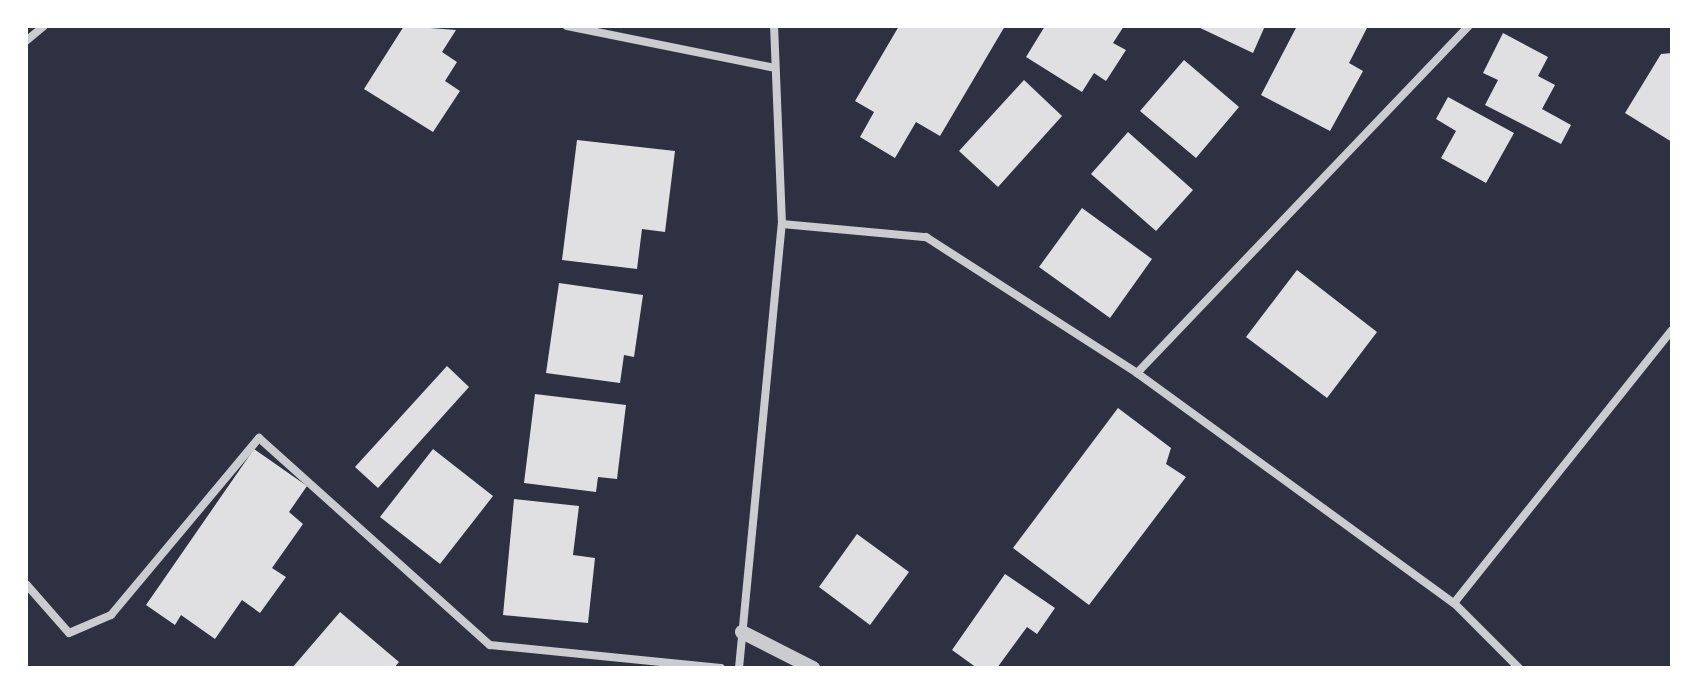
<!DOCTYPE html>
<style>
body{margin:0}
#map{position:relative;width:1698px;height:694px;overflow:hidden;background:#2d3142;font-family:Jost,sans-serif}
div>[style]{position:absolute}
.building>*{inset:0;background:#e0e0e3}
.minor>*{height:8px;margin:-4px;padding:0 4px;transform-origin:4px;border-radius:4px;background:#caccd0}
.tertiary>*{height:14px;margin:-7px;padding:0 7px;transform-origin:7px;border-radius:7px;background:#caccd0}
span{translate:-50% -50%;white-space:nowrap;text-align:center;line-height:1.15;-webkit-text-stroke:8px #fff;paint-order:stroke}
.frame{position:absolute;inset:0;border:28px solid #fff;pointer-events:none}
</style>
<div id="map">
<div class="building">
<div style="clip-path:polygon(404px 26px,456px 30px,442px 52px,457px 62px,445px 81px,460px 91px,433px 132px,364px 89px)"></div>
<div style="clip-path:polygon(899px 26px,1005px 26px,940px 136px,916px 122px,895px 158px,860px 137px,874px 112px,855px 101px)"></div>
<div style="clip-path:polygon(1045px 26px,1124px 26px,1113px 43px,1126px 50px,1106px 81px,1094px 73px,1082px 92px,1026px 57px)"></div>
<div style="clip-path:polygon(1196px 26px,1265px 26px,1253px 53px)"></div>
<div style="clip-path:polygon(1297px 26px,1368px 26px,1349px 63px,1363px 71px,1330px 131px,1261px 95px)"></div>
<div style="clip-path:polygon(1503px 33px,1548px 57px,1538px 76px,1555px 85px,1542px 109px,1571px 125px,1561px 144px,1485px 105px,1498px 80px,1483px 73px)"></div>
<div style="clip-path:polygon(1672px 53px,1672px 142px,1625px 113px,1661px 54px)"></div>
<div style="clip-path:polygon(1184px 60px,1239px 107px,1196px 158px,1140px 111px)"></div>
<div style="clip-path:polygon(1024px 80px,1062px 116px,998px 187px,959px 151px)"></div>
<div style="clip-path:polygon(1448px 97px,1514px 133px,1486px 183px,1441px 158px,1456px 131px,1436px 119px)"></div>
<div style="clip-path:polygon(1128px 132px,1193px 190px,1156px 231px,1091px 174px)"></div>
<div style="clip-path:polygon(577px 140px,675px 151px,665px 232px,642px 229px,637px 269px,562px 260px)"></div>
<div style="clip-path:polygon(1082px 208px,1152px 259px,1110px 318px,1039px 267px)"></div>
<div style="clip-path:polygon(1297px 270px,1377px 332px,1327px 398px,1246px 337px)"></div>
<div style="clip-path:polygon(559px 283px,643px 295px,634px 357px,624px 355px,620px 383px,546px 373px)"></div>
<div style="clip-path:polygon(447px 366px,469px 387px,378px 488px,355px 467px)"></div>
<div style="clip-path:polygon(535px 394px,626px 405px,617px 479px,598px 477px,596px 492px,524px 483px)"></div>
<div style="clip-path:polygon(1118px 408px,1171px 448px,1166px 464px,1186px 477px,1089px 605px,1013px 548px)"></div>
<div style="clip-path:polygon(254px 449px,307px 486px,289px 512px,303px 524px,272px 568px,286px 577px,260px 613px,242px 600px,215px 639px,181px 615px,175px 625px,146px 605px)"></div>
<div style="clip-path:polygon(433px 449px,493px 496px,440px 564px,380px 517px)"></div>
<div style="clip-path:polygon(514px 499px,579px 506px,573px 555px,595px 558px,588px 623px,503px 615px)"></div>
<div style="clip-path:polygon(857px 534px,909px 572px,870px 625px,819px 587px)"></div>
<div style="clip-path:polygon(1005px 574px,1055px 608px,1037px 634px,1027px 627px,997px 668px,977px 668px,952px 650px)"></div>
<div style="clip-path:polygon(340px 612px,399px 662px,394px 668px,292px 668px)"></div>
</div>
<div class="minor">
<div style="left:567px;top:26px;width:212px;rotate:11.4deg"></div>
<div style="left:26px;top:41px;width:23px;rotate:-40deg"></div>
<div style="left:782px;top:224px;width:145px;rotate:5.2deg"></div>
<div style="left:926px;top:237px;width:251px;rotate:32.8deg"></div>
<div style="left:1137px;top:373px;width:480px;rotate:-46.3deg"></div>
<div style="left:1137px;top:373px;width:392px;rotate:36deg"></div>
<div style="left:1454px;top:603px;width:349px;rotate:-51.4deg"></div>
<div style="left:26px;top:584px;width:65px;rotate:48.7deg"></div>
<div style="left:69px;top:633px;width:46px;rotate:-23.2deg"></div>
<div style="left:111px;top:615px;width:231px;rotate:-50.1deg"></div>
<div style="left:259px;top:438px;width:310px;rotate:41.9deg"></div>
<div style="left:490px;top:645px;width:232px;rotate:5.7deg"></div>
<div style="left:1454px;top:603px;width:92px;rotate:45deg"></div>
<div style="left:739px;top:668px;width:446px;rotate:-84.5deg"></div>
<div style="left:782px;top:224px;width:198px;rotate:-92.3deg"></div>
</div>
<div class="tertiary">
<div style="left:742px;top:632px;width:80px;rotate:26.9deg"></div>
</div>
<div class="frame"></div>
</div>
